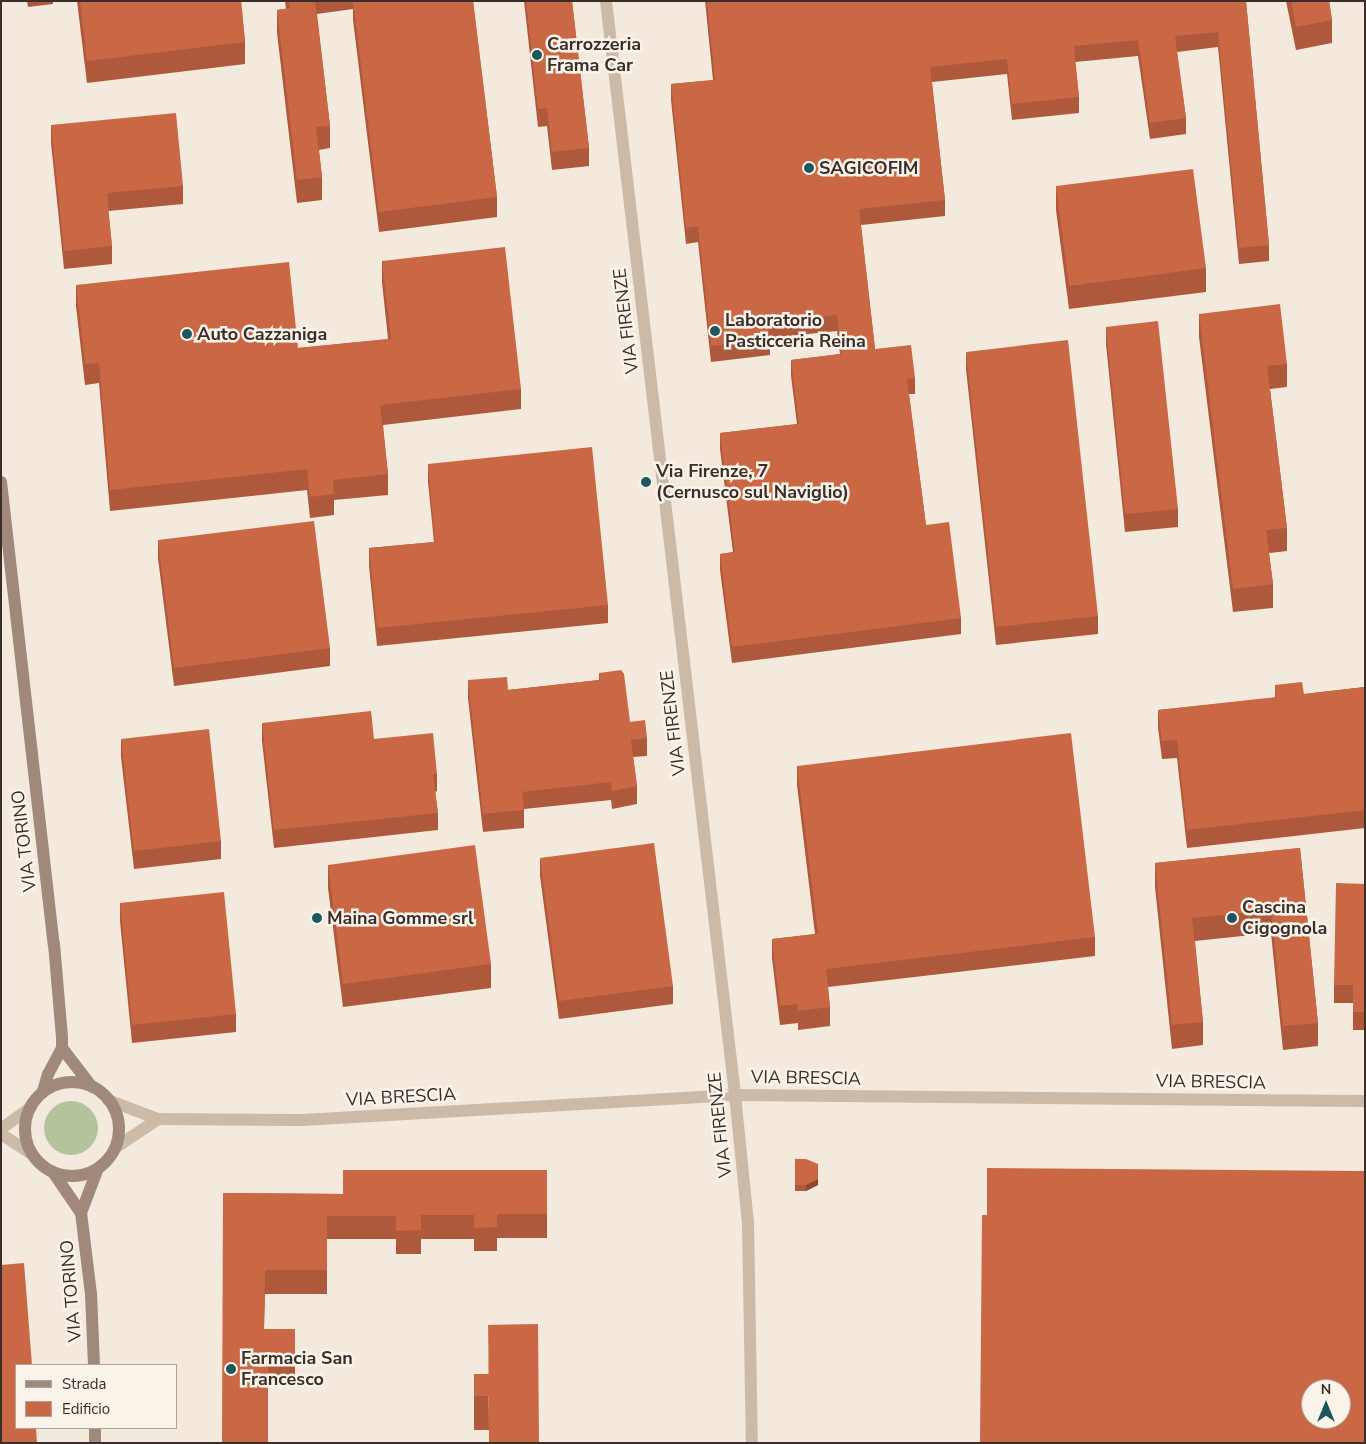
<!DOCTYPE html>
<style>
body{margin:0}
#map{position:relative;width:1366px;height:1444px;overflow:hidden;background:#f3e9dd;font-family:"Nunito Sans",sans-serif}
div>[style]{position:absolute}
.green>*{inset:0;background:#b5c39c}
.round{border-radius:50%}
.street>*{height:12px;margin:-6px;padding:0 6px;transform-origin:6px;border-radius:6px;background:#ccbaa8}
.secondary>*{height:12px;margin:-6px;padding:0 6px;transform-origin:6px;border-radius:6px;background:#a0887a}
.secondary>.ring{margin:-6px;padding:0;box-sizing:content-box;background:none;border:12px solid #a0887a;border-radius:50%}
.wall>*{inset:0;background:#ae593b}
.shaded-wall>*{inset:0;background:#8d4930}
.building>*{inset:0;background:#ca6845}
.dots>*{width:14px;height:14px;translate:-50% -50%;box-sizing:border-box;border:2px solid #faf3ea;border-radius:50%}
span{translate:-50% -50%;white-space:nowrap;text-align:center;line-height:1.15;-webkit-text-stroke:5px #faf3ea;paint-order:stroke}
.poi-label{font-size:18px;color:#392e29;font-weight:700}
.left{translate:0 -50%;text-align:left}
.street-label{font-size:18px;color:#392e29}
.frame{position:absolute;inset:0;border:2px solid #392e29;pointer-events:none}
.legend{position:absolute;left:15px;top:1364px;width:162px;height:65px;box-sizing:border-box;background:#faf3ea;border:1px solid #ada49d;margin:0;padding:6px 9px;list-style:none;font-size:15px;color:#392e29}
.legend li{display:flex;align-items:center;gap:10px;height:25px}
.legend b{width:25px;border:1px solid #ada49d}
.north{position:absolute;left:1301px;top:1379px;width:50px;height:50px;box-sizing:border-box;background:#faf3ea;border:1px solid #ada49d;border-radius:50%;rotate:0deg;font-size:14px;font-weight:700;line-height:20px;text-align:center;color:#392e29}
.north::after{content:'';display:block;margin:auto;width:18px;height:22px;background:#1d565c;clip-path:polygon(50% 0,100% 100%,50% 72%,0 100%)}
</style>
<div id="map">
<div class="green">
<div class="round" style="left:44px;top:1101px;width:54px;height:54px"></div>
</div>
<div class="street">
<div style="left:606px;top:1px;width:1102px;rotate:83.27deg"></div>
<div style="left:735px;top:1095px;width:128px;rotate:84.2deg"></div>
<div style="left:748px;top:1222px;width:221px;rotate:89deg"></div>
<div style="left:108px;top:1100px;width:53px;rotate:20.8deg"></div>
<div style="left:158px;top:1119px;width:145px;rotate:0.4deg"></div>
<div style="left:303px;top:1120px;width:433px;rotate:-3.3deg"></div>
<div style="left:735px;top:1095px;width:630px;rotate:0.55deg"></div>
<div style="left:1px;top:1129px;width:37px;rotate:-36deg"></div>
<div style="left:1px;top:1134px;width:38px;rotate:33deg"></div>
<div style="left:115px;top:1148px;width:52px;rotate:-34deg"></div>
</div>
<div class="secondary">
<div style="left:1px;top:482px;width:465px;rotate:83.5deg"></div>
<div style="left:54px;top:944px;width:94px;rotate:85.1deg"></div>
<div style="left:62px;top:1038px;width:10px;rotate:90deg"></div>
<div style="left:62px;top:1048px;width:30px;rotate:118deg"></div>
<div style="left:48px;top:1074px;width:19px;rotate:106deg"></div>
<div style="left:62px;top:1048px;width:49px;rotate:52.4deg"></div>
<div class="ring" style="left:25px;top:1082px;width:82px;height:82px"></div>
<div style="left:53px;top:1172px;width:50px;rotate:55.7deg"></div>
<div style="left:94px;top:1365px;width:71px;rotate:-92.4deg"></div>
<div style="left:91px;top:1294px;width:82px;rotate:-97deg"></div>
<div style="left:81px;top:1213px;width:48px;rotate:-69.3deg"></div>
<div style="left:95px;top:1428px;width:15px;rotate:90deg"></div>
</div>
<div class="wall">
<div style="clip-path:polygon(27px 1px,53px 1px,53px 4px,28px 7px)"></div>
<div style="clip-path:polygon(77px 1px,241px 1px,245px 42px,245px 64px,87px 83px)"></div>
<div style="clip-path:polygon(285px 1px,473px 1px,497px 197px,497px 217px,379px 232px,353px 20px,353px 9px,317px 14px,330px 126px,330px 148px,319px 150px,322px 177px,322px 200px,297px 203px,277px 33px,277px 10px,286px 9px)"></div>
<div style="clip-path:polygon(524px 1px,572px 1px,589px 148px,589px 166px,552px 170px,547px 126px,538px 127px)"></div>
<div style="clip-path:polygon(705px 1px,1246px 1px,1269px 245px,1269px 261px,1239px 264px,1218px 47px,1177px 52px,1186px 118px,1186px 134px,1150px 139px,1138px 56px,1075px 62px,1079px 97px,1079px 113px,1012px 120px,1007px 74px,932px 82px,945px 200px,945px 216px,861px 225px,875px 349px,915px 378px,915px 394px,909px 394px,926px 525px,961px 618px,961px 634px,732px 663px,720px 570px,720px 554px,733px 552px,720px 449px,720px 433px,797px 424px,791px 376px,791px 360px,840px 354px,837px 331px,770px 338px,770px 355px,711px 362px,698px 242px,686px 244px,671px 100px,671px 84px,713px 80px)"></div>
<div style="clip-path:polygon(1286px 1px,1329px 1px,1332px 20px,1332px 43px,1296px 50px)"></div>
<div style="clip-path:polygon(51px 125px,183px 186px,183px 204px,108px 211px,112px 246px,112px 264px,64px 269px,51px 143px)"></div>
<div style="clip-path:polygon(1056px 186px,1206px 268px,1206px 292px,1069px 309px,1056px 210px)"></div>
<div style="clip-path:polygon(382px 261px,521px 389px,521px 409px,383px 425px,388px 474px,388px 495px,334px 500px,334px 515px,310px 518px,307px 490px,110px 511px,99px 383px,85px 385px,76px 306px,76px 285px,298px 348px,388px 339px,382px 282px)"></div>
<div style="clip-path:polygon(1199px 314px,1287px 364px,1287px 387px,1270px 389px,1287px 528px,1287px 551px,1269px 553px,1273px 584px,1273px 608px,1233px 612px,1199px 337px)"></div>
<div style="clip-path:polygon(1106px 327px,1178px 509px,1178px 527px,1125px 532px,1106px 344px)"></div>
<div style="clip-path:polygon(966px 352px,1098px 616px,1098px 634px,996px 645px,966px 369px)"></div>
<div style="clip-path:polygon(428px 464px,608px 605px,608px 623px,377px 646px,369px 566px,369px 548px,434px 542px,428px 482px)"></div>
<div style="clip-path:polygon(158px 540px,330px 648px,330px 666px,174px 686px,158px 558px)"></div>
<div style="clip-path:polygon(599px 673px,630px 722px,647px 738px,647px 756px,633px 757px,637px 786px,637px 804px,612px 809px,611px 800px,524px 809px,524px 828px,483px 832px,468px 698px,468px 680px,508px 690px,599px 680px)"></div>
<div style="clip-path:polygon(1275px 685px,1304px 694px,1365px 687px,1365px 828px,1187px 848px,1177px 758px,1162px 759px,1158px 728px,1158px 710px,1275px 698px)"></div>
<div style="clip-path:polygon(262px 723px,374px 739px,437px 774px,437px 791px,435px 792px,438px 813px,438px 830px,274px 848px,262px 741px)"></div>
<div style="clip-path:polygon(121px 739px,221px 841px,221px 859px,134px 869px,121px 757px)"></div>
<div style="clip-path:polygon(797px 766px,1095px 937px,1095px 956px,828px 987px,830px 1007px,830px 1026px,798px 1030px,798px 1023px,780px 1025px,772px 958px,772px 939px,815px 934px,797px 785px)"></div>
<div style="clip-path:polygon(1300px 848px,1318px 1023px,1318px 1046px,1283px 1050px,1271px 933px,1195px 941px,1203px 1022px,1203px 1045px,1172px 1049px,1155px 887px,1155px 863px)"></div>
<div style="clip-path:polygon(540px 858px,673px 986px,673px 1004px,559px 1019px,540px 876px)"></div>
<div style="clip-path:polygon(328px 865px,491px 964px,491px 988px,343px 1007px,328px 888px)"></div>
<div style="clip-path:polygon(1365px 884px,1365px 1030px,1353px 1030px,1353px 1003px,1334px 1003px,1334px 985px)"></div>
<div style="clip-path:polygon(120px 903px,236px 1014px,236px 1032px,132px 1043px,120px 921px)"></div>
<div style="clip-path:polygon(795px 1159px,818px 1185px,806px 1191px,795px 1191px)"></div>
<div style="clip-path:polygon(547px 1170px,547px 1238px,497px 1238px,497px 1251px,474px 1251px,474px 1239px,421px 1239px,421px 1254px,396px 1254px,396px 1239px,327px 1239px,327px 1294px,265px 1294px,264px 1329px,295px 1329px,295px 1377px,268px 1377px,223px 1193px,343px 1194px)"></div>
<div style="clip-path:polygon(488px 1325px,489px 1430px,474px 1430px,474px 1374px,488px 1374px)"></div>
</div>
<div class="shaded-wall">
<div style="clip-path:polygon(818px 1170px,818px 1185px,806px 1191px,806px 1185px)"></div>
</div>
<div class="building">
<div style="clip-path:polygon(80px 1px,241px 1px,245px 42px,87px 61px)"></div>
<div style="clip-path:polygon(289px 1px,315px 1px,330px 126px,316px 127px,322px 177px,297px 180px,277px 10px,290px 8px)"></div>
<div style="clip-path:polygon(353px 1px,473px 1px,497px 197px,379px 212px)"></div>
<div style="clip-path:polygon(526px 1px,572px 1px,589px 148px,552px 152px,547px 108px,538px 109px)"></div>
<div style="clip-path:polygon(707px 1px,1246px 1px,1269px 245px,1239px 248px,1218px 32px,1175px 36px,1186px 118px,1150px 123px,1138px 40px,1074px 46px,1079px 97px,1012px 104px,1007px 59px,930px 67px,945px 200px,859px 209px,875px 349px,911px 345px,915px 378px,907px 379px,926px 525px,949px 522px,961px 618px,732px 647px,720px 554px,735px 552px,720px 433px,799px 424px,791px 360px,841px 354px,837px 315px,768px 322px,770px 339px,711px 346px,698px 226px,686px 228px,671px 84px,715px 80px)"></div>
<div style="clip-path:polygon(1291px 1px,1329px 1px,1332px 20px,1296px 27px)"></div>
<div style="clip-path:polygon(176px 113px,183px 186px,107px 193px,112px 246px,64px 251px,51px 125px)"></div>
<div style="clip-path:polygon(1193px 169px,1206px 268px,1069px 286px,1056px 186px)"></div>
<div style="clip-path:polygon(505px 247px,521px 389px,380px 405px,388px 474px,333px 480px,334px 494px,310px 497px,307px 469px,110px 490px,99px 363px,85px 364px,76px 285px,289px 262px,298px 348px,391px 339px,382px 261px)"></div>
<div style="clip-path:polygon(1280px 304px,1287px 364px,1267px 366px,1287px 528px,1266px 530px,1273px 584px,1233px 589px,1199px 314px)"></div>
<div style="clip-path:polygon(1158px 321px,1178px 509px,1125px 514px,1106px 327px)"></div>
<div style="clip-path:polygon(1068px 340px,1098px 616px,996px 627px,966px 352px)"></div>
<div style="clip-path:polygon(592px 447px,608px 605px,377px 628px,369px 548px,435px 542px,428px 464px)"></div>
<div style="clip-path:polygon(314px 521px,330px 648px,174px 668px,158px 540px)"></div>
<div style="clip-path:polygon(621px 670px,624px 674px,630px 722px,645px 720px,647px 738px,631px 740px,637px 786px,612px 791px,611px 782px,522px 792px,524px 810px,483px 814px,468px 680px,507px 677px,508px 690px,600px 680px,599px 673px)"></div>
<div style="clip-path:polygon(1302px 682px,1304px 694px,1365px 687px,1365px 810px,1187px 830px,1177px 740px,1162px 741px,1158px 710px,1276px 697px,1275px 685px)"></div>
<div style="clip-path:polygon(371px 711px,374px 739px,433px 733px,437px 774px,433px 774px,438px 813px,274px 830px,262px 723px)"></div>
<div style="clip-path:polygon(209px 729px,221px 841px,134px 851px,121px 739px)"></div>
<div style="clip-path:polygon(1071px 733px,1095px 937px,826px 969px,830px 1007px,798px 1011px,798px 1004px,780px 1006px,772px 939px,818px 934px,797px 766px)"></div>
<div style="clip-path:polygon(654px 843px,673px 986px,559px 1001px,540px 858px)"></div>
<div style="clip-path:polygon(475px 845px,491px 964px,343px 984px,328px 865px)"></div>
<div style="clip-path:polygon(1300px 848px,1318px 1023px,1283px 1026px,1271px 910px,1192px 918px,1203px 1022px,1172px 1025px,1155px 863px)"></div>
<div style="clip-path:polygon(1336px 883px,1365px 884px,1365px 1012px,1353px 1012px,1353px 985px,1334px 985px)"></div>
<div style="clip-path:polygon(224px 892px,236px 1014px,132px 1025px,120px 903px)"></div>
<div style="clip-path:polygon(795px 1159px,806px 1159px,818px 1164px,818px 1179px,806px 1185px,795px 1185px)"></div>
<div style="clip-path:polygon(evenodd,987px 1168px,1365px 1171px,1365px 1443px,980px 1443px,982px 1215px,987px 1215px,987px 1168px,1311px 1389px,1341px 1389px,1341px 1419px,1311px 1419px,1311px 1389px)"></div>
<div style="clip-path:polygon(343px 1170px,547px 1170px,547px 1214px,497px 1214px,497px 1227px,474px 1228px,474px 1215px,421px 1215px,421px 1230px,396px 1231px,396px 1216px,327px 1216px,327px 1270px,265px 1270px,264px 1329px,295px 1329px,295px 1353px,268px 1353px,268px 1443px,222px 1443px,223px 1193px,343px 1194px)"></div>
<div style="clip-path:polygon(24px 1263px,32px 1365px,16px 1365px,16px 1428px,36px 1428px,37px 1443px,1px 1443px,1px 1265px)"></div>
<div style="clip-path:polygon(538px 1324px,539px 1443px,489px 1443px,489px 1396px,474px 1396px,474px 1374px,489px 1374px,488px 1325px)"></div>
</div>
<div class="dots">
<div style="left:537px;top:55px;background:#1d565c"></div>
<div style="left:809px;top:168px;background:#1d565c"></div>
<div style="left:715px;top:331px;background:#1d565c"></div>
<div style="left:187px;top:334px;background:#1d565c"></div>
<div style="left:646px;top:482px;background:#1d565c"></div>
<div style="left:317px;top:918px;background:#1d565c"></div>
<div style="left:1232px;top:918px;background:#1d565c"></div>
<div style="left:231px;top:1369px;background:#1d565c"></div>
</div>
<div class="poi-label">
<span class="left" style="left:547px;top:55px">Carrozzeria<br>Frama Car</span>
<span class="left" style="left:819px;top:168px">SAGICOFIM</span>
<span class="left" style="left:725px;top:331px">Laboratorio<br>Pasticceria Reina</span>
<span class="left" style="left:197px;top:334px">Auto Cazzaniga</span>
<span class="left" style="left:656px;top:482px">Via Firenze, 7<br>(Cernusco sul Naviglio)</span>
<span class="left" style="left:1242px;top:918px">Cascina<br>Cigognola</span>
<span class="left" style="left:327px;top:918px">Maina Gomme srl</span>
<span class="left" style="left:241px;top:1369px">Farmacia San<br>Francesco</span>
</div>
<div class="street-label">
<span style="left:626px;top:321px;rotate:-97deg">VIA FIRENZE</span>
<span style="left:673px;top:723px;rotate:-97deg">VIA FIRENZE</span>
<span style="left:24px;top:841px;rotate:-97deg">VIA TORINO</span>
<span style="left:806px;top:1078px;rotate:1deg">VIA BRESCIA</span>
<span style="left:1211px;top:1082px;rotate:1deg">VIA BRESCIA</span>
<span style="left:401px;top:1097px;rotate:-3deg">VIA BRESCIA</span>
<span style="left:720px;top:1125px;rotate:-96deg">VIA FIRENZE</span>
<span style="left:71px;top:1291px;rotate:-95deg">VIA TORINO</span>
</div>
<div class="frame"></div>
<ul class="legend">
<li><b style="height:6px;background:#a0887a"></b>Strada</li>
<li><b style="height:14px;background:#ca6845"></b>Edificio</li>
</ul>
<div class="north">N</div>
</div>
